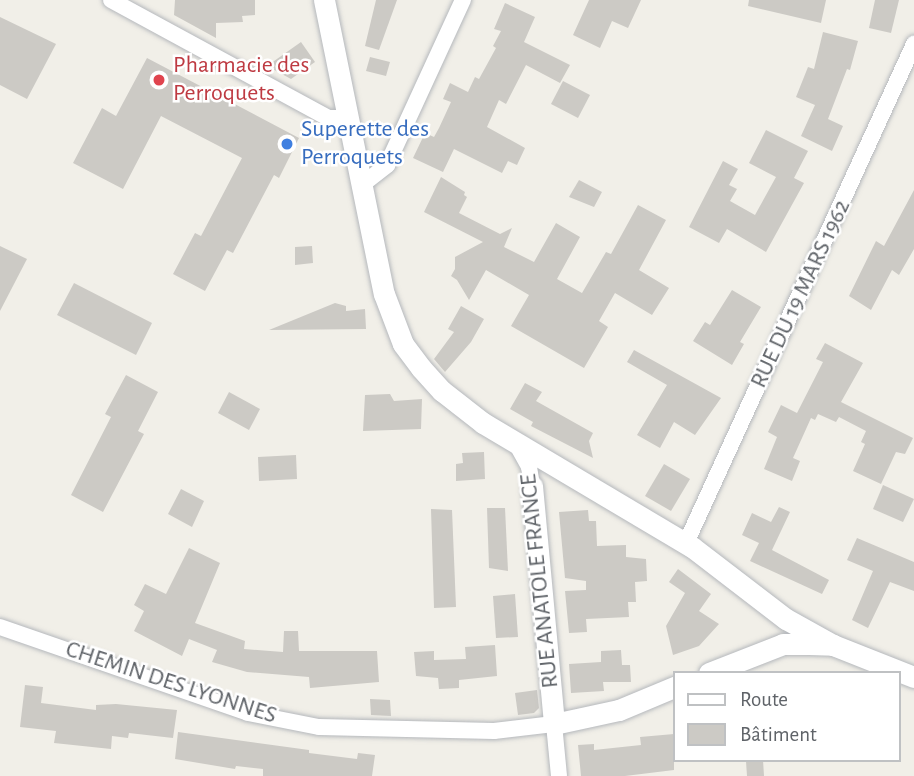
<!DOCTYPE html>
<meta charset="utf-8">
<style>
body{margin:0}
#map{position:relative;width:914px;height:776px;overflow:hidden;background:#f1efe8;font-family:"Alegreya Sans",sans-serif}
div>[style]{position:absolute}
.building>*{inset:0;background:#cccac5}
.roads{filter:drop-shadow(0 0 2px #b5b8bc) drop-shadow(0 0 2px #b5b8bc)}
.minor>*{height:16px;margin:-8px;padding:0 8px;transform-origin:8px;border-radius:8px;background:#fff}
.tertiary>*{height:21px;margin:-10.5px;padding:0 10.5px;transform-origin:10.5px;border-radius:10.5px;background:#fff}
.dots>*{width:19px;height:19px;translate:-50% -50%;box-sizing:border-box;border:4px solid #fff;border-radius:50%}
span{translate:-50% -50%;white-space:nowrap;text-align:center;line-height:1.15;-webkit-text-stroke:5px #fff;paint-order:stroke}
.health-label{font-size:24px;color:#be3a42}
.left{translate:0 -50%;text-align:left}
.shop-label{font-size:24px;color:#366cbe}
.street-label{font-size:24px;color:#5f6368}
.legend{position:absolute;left:673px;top:671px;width:228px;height:91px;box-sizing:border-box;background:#fff;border:2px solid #bfc1c3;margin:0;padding:9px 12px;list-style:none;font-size:21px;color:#5f6368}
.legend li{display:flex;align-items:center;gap:14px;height:35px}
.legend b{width:35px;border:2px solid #bfc1c3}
</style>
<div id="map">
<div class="building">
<div style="clip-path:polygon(175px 0,255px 0,255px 15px,242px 16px,243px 22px,216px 23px,216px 38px,174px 15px)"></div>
<div style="clip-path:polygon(376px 0,397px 0,379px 50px,365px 46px)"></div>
<div style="clip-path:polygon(589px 0,641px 0,628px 28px,612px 21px,600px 48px,573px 35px)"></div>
<div style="clip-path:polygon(749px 0,826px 0,821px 23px,748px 6px)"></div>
<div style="clip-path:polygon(875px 0,899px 0,891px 33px,869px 28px)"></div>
<div style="clip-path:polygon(505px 3px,535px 17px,524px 42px,570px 65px,560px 83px,526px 65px,506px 104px,499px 100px,487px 127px,525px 148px,517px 165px,508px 161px,502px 173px,454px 149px,443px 172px,413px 158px,425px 133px,434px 137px,439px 128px,451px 102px,443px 99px,450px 83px,468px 92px,475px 77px,479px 79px,496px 48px,493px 46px,501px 31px,494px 29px)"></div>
<div style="clip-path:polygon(0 17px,56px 44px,27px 99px,0 85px)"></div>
<div style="clip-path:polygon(823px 32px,858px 41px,850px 70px,847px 69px,828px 119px,843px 126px,832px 151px,801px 136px,815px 105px,796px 97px,808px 67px,814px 69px)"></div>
<div style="clip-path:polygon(301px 42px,315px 62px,291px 79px,267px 66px)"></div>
<div style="clip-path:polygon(370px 57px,390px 62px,386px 76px,366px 71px)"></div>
<div style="clip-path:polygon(147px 58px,299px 138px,279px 178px,274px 175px,233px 253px,227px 250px,205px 291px,173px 274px,195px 233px,201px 236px,242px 158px,161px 116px,123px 189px,73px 163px,102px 108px,116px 116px)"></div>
<div style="clip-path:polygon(563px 81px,590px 95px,578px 118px,551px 104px)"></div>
<div style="clip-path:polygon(766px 130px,808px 151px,794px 178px,804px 183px,766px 252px,727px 229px,719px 243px,689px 227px,723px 161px,738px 169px,729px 185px,737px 189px,730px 201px,755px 215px,776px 177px,749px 163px)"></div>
<div style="clip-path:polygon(441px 177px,465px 192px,464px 195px,467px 197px,459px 213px,500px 234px,512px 228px,504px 247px,534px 262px,556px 223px,580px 237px,557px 279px,582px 293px,606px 252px,611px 254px,638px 205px,666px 220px,639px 270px,669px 288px,652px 315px,615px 293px,599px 321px,608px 327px,584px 368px,511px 326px,529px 295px,486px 270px,469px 300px,457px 280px,451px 276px,455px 269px,455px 257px,483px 242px,424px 212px)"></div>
<div style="clip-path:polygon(579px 180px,602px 192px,594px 207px,569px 197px)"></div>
<div style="clip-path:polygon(914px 190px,914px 249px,899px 275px,892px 270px,871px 310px,849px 296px,876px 241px,884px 246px)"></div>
<div style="clip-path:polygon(0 246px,27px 259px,0 311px)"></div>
<div style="clip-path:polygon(312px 246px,313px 263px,295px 265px,295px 247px)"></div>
<div style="clip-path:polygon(74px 283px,152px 323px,136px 355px,57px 315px)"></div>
<div style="clip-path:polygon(732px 290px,761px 307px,740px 342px,744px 344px,732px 365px,693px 341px,705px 322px,710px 325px)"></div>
<div style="clip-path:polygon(335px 303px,346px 306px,346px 311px,365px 309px,366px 329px,269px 330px)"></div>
<div style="clip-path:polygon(461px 306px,484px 319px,471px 342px,445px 372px,434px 359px,454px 332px,448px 329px)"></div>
<div style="clip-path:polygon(825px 343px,863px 363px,841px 402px,913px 438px,905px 454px,896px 452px,881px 484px,853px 471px,865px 444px,861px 442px,866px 431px,839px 417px,836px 422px,818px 414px,815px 420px,811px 418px,793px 458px,800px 461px,792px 481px,764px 469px,777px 437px,768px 432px,781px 405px,797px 413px,823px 362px,816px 359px)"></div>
<div style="clip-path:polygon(634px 350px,721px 398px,695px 435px,674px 422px,660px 448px,637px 435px,667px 385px,627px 362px)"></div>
<div style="clip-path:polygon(126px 375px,158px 392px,138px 431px,144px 434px,103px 512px,71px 495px,111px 417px,105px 414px)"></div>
<div style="clip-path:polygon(525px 383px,542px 392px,536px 401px,593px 433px,589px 441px,593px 458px,531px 426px,533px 422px,510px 409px)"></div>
<div style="clip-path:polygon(229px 392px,260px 409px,249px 430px,218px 413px)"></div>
<div style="clip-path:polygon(390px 394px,394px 401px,422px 399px,421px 429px,363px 431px,365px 395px)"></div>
<div style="clip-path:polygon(484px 452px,485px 479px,456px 481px,456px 464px,463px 463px,462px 453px)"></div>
<div style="clip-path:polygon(296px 455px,297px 479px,259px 481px,258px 457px)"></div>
<div style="clip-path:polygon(664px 464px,690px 479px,671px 511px,645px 496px)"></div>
<div style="clip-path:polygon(883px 485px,914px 499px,903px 522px,873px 509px)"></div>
<div style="clip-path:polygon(181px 489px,204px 501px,192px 527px,168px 514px)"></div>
<div style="clip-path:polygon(779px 507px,790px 512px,772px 550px,829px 580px,822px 594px,750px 561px,759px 543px,742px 535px,752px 513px,771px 522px)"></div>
<div style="clip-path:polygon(487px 508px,505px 508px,508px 571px,489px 568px)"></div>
<div style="clip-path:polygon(431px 509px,452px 510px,456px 607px,434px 608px)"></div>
<div style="clip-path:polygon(588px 510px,589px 521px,596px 521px,597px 546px,626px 545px,626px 557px,646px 559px,647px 581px,635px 582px,636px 602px,628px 602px,629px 617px,586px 619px,587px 632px,569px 633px,565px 591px,586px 590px,586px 581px,565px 578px,559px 512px)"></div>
<div style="clip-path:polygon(857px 538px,914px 562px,914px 591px,890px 582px,868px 628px,852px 620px,873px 571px,847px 560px)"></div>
<div style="clip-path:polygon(189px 548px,220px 563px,195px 623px,245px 641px,244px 649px,283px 652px,284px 631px,298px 631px,299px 651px,377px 651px,379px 682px,310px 688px,309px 677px,247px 672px,212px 662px,217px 650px,189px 639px,182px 656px,134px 631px,144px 611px,134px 605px,145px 584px,166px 594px)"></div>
<div style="clip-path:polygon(678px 569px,711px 594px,699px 611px,719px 624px,699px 646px,673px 655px,666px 626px,685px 593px,669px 582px)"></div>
<div style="clip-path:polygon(515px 594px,518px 637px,496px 638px,493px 596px)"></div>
<div style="clip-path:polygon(495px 645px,497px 676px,459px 680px,459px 688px,439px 689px,438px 678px,416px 676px,414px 652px,434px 651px,434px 660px,466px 659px,465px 647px)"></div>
<div style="clip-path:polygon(621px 650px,622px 665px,630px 665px,631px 682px,603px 682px,604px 691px,571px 693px,569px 664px,601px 662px,601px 651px)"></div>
<div style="clip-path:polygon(25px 685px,43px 687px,41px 703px,96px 710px,96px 705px,116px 704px,177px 710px,173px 738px,129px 733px,128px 738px,112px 736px,111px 749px,54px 743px,56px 731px,20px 727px)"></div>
<div style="clip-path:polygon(537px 690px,539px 708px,534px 713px,518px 715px,515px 693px)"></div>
<div style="clip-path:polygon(370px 699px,390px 700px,391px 716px,371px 715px)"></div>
<div style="clip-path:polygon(178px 732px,309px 750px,309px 753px,357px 759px,358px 753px,375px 755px,372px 776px,263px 776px,263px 769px,236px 766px,235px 769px,175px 759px)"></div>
<div style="clip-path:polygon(674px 734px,674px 770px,625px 776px,581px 776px,578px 745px,594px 744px,594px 750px,641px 745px,640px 737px)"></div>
<div style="clip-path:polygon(763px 760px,764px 776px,747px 776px,746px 761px)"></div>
</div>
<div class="roads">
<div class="minor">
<div style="left:111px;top:0;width:247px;rotate:28.5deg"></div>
<div style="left:328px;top:118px;width:18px"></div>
<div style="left:363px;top:184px;width:31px;rotate:-38deg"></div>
<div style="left:387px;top:165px;width:182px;rotate:-65.3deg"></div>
<div style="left:517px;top:445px;width:25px;rotate:61deg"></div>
<div style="left:529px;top:467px;width:19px;rotate:81deg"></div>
<div style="left:686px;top:543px;width:549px;rotate:-65.44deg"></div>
<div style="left:0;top:627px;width:262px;rotate:19.1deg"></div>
<div style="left:248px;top:713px;width:72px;rotate:11.2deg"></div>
<div style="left:319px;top:727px;width:175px;rotate:1.3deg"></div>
<div style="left:494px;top:731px;width:60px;rotate:-6.7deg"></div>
<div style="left:554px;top:724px;width:52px;rotate:84.5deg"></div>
</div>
<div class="tertiary">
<div style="left:324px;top:0;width:300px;rotate:78.5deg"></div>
<div style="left:384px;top:294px;width:53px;rotate:69.2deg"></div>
<div style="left:403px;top:344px;width:30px;rotate:53deg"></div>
<div style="left:421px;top:368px;width:31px;rotate:48deg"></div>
<div style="left:442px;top:391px;width:52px;rotate:38deg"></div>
<div style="left:483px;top:423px;width:243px;rotate:30.7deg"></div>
<div style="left:692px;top:547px;width:118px;rotate:37.5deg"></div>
<div style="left:786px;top:619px;width:54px;rotate:29deg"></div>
<div style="left:532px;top:486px;width:239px;rotate:84.7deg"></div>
<div style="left:554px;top:724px;width:66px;rotate:-12.2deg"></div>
<div style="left:619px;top:710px;width:60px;rotate:-22.7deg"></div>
<div style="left:709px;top:673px;width:79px;rotate:-21.4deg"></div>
<div style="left:783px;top:644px;width:26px"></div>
<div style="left:809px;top:644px;width:24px;rotate:2deg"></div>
<div style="left:833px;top:645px;width:87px;rotate:21.6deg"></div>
</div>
</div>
<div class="dots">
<div style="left:159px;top:80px;background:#e0444e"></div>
<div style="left:287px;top:144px;background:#3f7fe0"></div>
</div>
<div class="health-label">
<span class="left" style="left:173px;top:80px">Pharmacie des<br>Perroquets</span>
</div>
<div class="shop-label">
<span class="left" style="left:301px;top:144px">Superette des<br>Perroquets</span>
</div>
<div class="street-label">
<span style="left:801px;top:294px;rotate:-65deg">RUE DU 19 MARS 1962</span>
<span style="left:540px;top:581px;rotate:-96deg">RUE ANATOLE FRANCE</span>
<span style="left:171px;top:683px;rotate:18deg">CHEMIN DES LYONNES</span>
</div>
<ul class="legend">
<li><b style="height:9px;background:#fff"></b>Route</li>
<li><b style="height:19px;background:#cccac5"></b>Bâtiment</li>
</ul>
</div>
